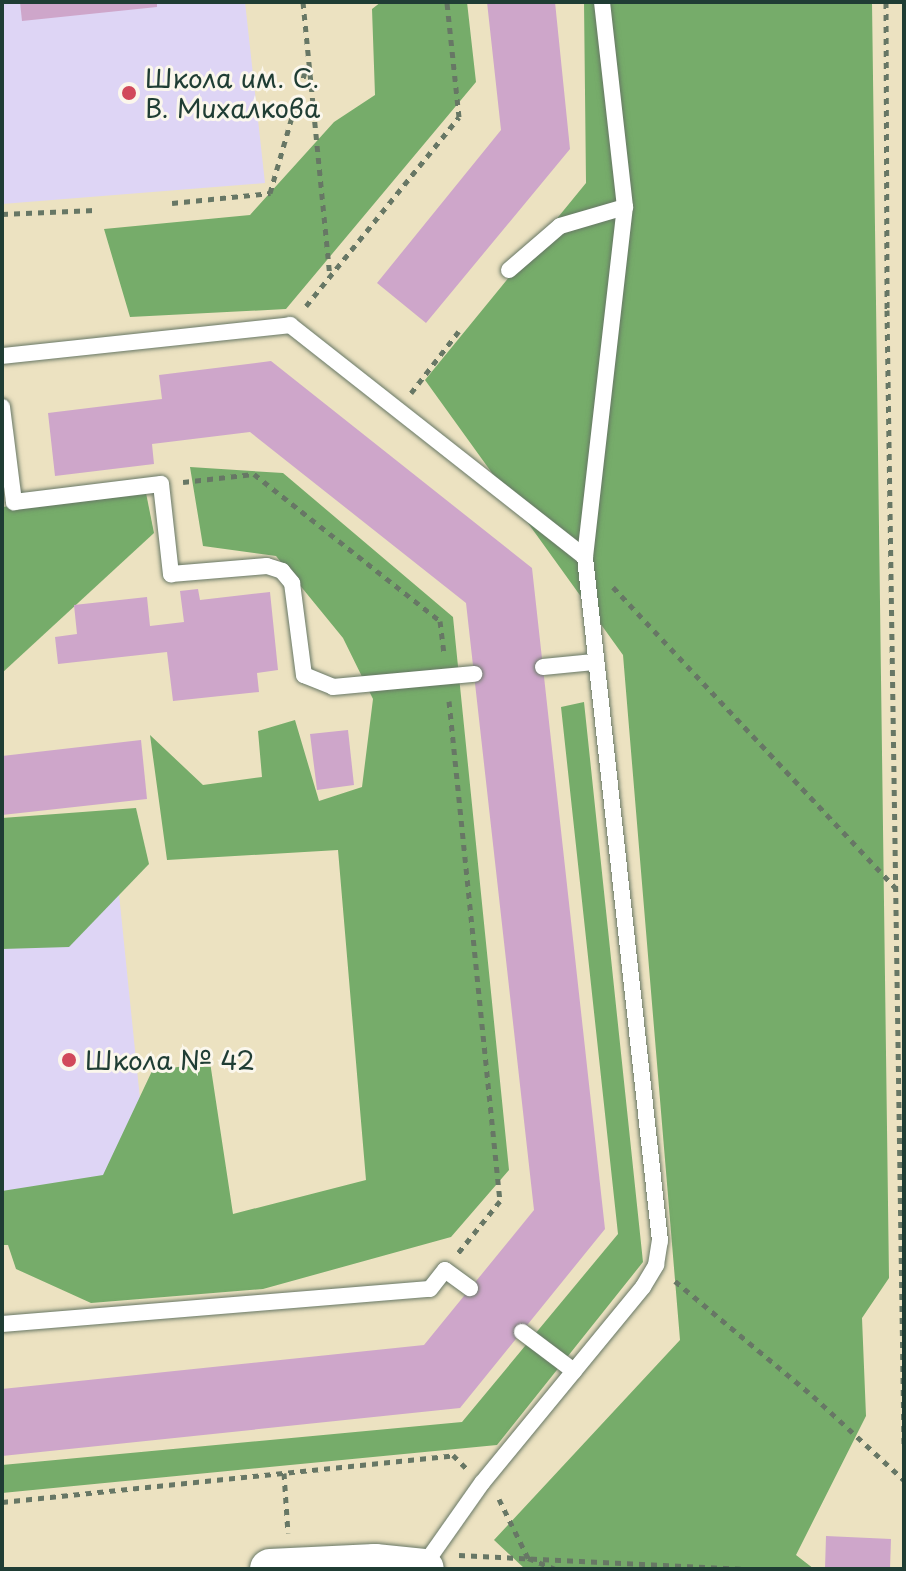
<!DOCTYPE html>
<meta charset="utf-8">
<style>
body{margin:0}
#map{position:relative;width:906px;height:1571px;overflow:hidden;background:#ece2c1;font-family:"Playpen Sans",sans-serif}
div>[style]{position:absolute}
.built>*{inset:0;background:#ded5f5}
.forest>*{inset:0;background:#76ac6a}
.building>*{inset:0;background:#cea6ca}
.path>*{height:5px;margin-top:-2.5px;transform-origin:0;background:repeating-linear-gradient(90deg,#677765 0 6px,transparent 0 12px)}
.roads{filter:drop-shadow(0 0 2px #677765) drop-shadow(0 0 2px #677765)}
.service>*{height:16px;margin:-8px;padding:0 8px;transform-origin:8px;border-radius:8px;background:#fff}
.tertiary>*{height:40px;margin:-20px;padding:0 20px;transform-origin:20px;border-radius:20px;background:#fff}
.dots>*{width:22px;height:22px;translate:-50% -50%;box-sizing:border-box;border:4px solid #fbf7ec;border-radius:50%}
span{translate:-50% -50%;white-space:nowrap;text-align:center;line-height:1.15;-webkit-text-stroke:6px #fbf7ec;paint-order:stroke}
.poi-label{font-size:26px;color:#1f3d34}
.left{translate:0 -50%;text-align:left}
.frame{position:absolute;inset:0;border:4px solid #1f3d34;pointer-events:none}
</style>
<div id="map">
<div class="built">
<div style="clip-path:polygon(2px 2px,245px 2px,265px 183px,2px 204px)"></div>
<div style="clip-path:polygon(119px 894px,152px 1216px,2px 1232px,2px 905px)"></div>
</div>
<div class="forest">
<div style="clip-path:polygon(381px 2px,467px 2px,476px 82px,286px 309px,130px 317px,104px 229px,250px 215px,334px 122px,375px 95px,372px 9px)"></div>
<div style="clip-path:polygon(584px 2px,872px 2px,889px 1278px,862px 1318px,866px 1416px,796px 1555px,814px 1569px,525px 1569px,494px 1540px,680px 1340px,623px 655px,425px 380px,586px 183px)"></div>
<div style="clip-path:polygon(190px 467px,283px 473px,453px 617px,509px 1170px,451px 1237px,263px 1289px,91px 1303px,16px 1269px,8px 1245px,2px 1245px,2px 1191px,103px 1175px,152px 1071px,210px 1062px,233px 1214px,366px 1180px,338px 850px,167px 860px,150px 735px,203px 785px,262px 777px,258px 731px,295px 720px,319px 801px,362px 787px,373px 699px,343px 638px,276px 556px,203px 546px)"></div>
<div style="clip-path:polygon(146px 493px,154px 533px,2px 673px,2px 507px)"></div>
<div style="clip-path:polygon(584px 702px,643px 1262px,497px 1445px,2px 1493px,2px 1465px,462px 1422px,618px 1234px,561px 707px)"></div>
<div style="clip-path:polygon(136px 808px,149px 864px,69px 947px,2px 949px,2px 818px)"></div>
</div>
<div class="building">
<div style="clip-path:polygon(20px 2px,157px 2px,157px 7px,22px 21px)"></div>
<div style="clip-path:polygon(487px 2px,555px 2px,570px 149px,426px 323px,377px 283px,501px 130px)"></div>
<div style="clip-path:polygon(271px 361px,532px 568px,605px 1229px,460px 1408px,2px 1456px,2px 1389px,424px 1345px,534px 1210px,466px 603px,250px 432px,152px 444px,154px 464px,55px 476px,48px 413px,162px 399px,159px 375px)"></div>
<div style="clip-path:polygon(198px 589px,200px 600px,270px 592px,278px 670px,257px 673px,259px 692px,173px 701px,167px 652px,58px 664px,55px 637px,77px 634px,74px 605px,147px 597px,150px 626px,184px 622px,180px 591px)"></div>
<div style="clip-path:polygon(348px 730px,354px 785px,317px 790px,310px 734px)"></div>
<div style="clip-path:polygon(141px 740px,147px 799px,2px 815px,2px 756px)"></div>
<div style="clip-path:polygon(826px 1536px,891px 1539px,890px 1569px,825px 1568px)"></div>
</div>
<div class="path">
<div style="left:303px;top:2px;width:275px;rotate:84.4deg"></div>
<div style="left:886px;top:2px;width:308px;rotate:89.8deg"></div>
<div style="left:887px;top:310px;width:1138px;rotate:89.14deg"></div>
<div style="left:172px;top:203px;width:99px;rotate:-5.8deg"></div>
<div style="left:270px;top:193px;width:133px;rotate:-73.9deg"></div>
<div style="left:2px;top:214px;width:93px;rotate:-2.5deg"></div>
<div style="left:306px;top:306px;width:243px;rotate:-51deg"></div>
<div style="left:459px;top:117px;width:116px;rotate:-96deg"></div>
<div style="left:411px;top:393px;width:78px;rotate:-52.3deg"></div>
<div style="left:183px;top:482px;width:71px;rotate:-6.4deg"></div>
<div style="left:254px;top:474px;width:237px;rotate:38.3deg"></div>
<div style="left:440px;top:621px;width:34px;rotate:83deg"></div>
<div style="left:613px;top:587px;width:417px;rotate:46.8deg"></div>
<div style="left:449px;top:701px;width:503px;rotate:84.18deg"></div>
<div style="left:500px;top:1201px;width:67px;rotate:128.9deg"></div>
<div style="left:675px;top:1281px;width:180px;rotate:39.8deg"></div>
<div style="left:813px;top:1396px;width:124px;rotate:42.7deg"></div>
<div style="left:284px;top:1473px;width:60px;rotate:86.2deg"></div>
<div style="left:499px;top:1499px;width:66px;rotate:63.8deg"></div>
<div style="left:528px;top:1558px;width:29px;rotate:22deg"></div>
<div style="left:2px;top:1502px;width:453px;rotate:-5.9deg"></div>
<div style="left:453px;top:1455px;width:18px;rotate:45deg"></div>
<div style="left:459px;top:1555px;width:282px;rotate:2.8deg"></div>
</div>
<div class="roads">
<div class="service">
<div style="left:509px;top:270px;width:67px;rotate:-40.8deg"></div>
<div style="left:560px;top:226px;width:68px;rotate:-16.3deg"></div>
<div style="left:2px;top:356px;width:290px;rotate:-6.1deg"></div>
<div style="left:290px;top:325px;width:375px;rotate:38.2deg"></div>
<div style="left:2px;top:407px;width:96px;rotate:82.8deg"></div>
<div style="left:14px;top:502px;width:148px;rotate:-7deg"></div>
<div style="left:161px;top:484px;width:91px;rotate:83.7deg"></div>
<div style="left:171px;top:574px;width:96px;rotate:-4.8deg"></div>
<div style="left:267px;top:566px;width:16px;rotate:18deg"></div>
<div style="left:282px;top:571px;width:16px;rotate:50deg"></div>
<div style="left:292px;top:583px;width:93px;rotate:82.6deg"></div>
<div style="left:304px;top:675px;width:31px;rotate:22deg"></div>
<div style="left:333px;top:687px;width:142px;rotate:-5.3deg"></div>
<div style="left:543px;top:667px;width:51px;rotate:-5.6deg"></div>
<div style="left:2px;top:1324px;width:429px;rotate:-4.7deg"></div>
<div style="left:430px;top:1289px;width:24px;rotate:-52deg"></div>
<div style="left:445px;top:1270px;width:31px;rotate:36deg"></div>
<div style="left:522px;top:1332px;width:65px;rotate:36.9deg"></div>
<div style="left:422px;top:1568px;width:104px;rotate:-54.8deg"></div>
<div style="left:482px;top:1483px;width:254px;rotate:-50.6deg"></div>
<div style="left:643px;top:1287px;width:26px;rotate:-59deg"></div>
<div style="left:656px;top:1265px;width:24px;rotate:-81deg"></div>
<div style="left:660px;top:1241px;width:688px;rotate:-96.26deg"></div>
<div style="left:585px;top:557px;width:352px;rotate:-83.5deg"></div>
<div style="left:625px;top:207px;width:206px;rotate:-96.4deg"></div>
</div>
<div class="tertiary">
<div style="left:270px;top:1569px;width:105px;rotate:-2.7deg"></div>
<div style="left:375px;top:1564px;width:49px;rotate:5.8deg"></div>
</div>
</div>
<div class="dots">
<div style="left:129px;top:93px;background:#d1495b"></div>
<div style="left:69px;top:1060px;background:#d1495b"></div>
</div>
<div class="poi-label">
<span class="left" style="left:145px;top:93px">Школа им. С.<br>В. Михалкова</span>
<span class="left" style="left:85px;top:1060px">Школа № 42</span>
</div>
<div class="frame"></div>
</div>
